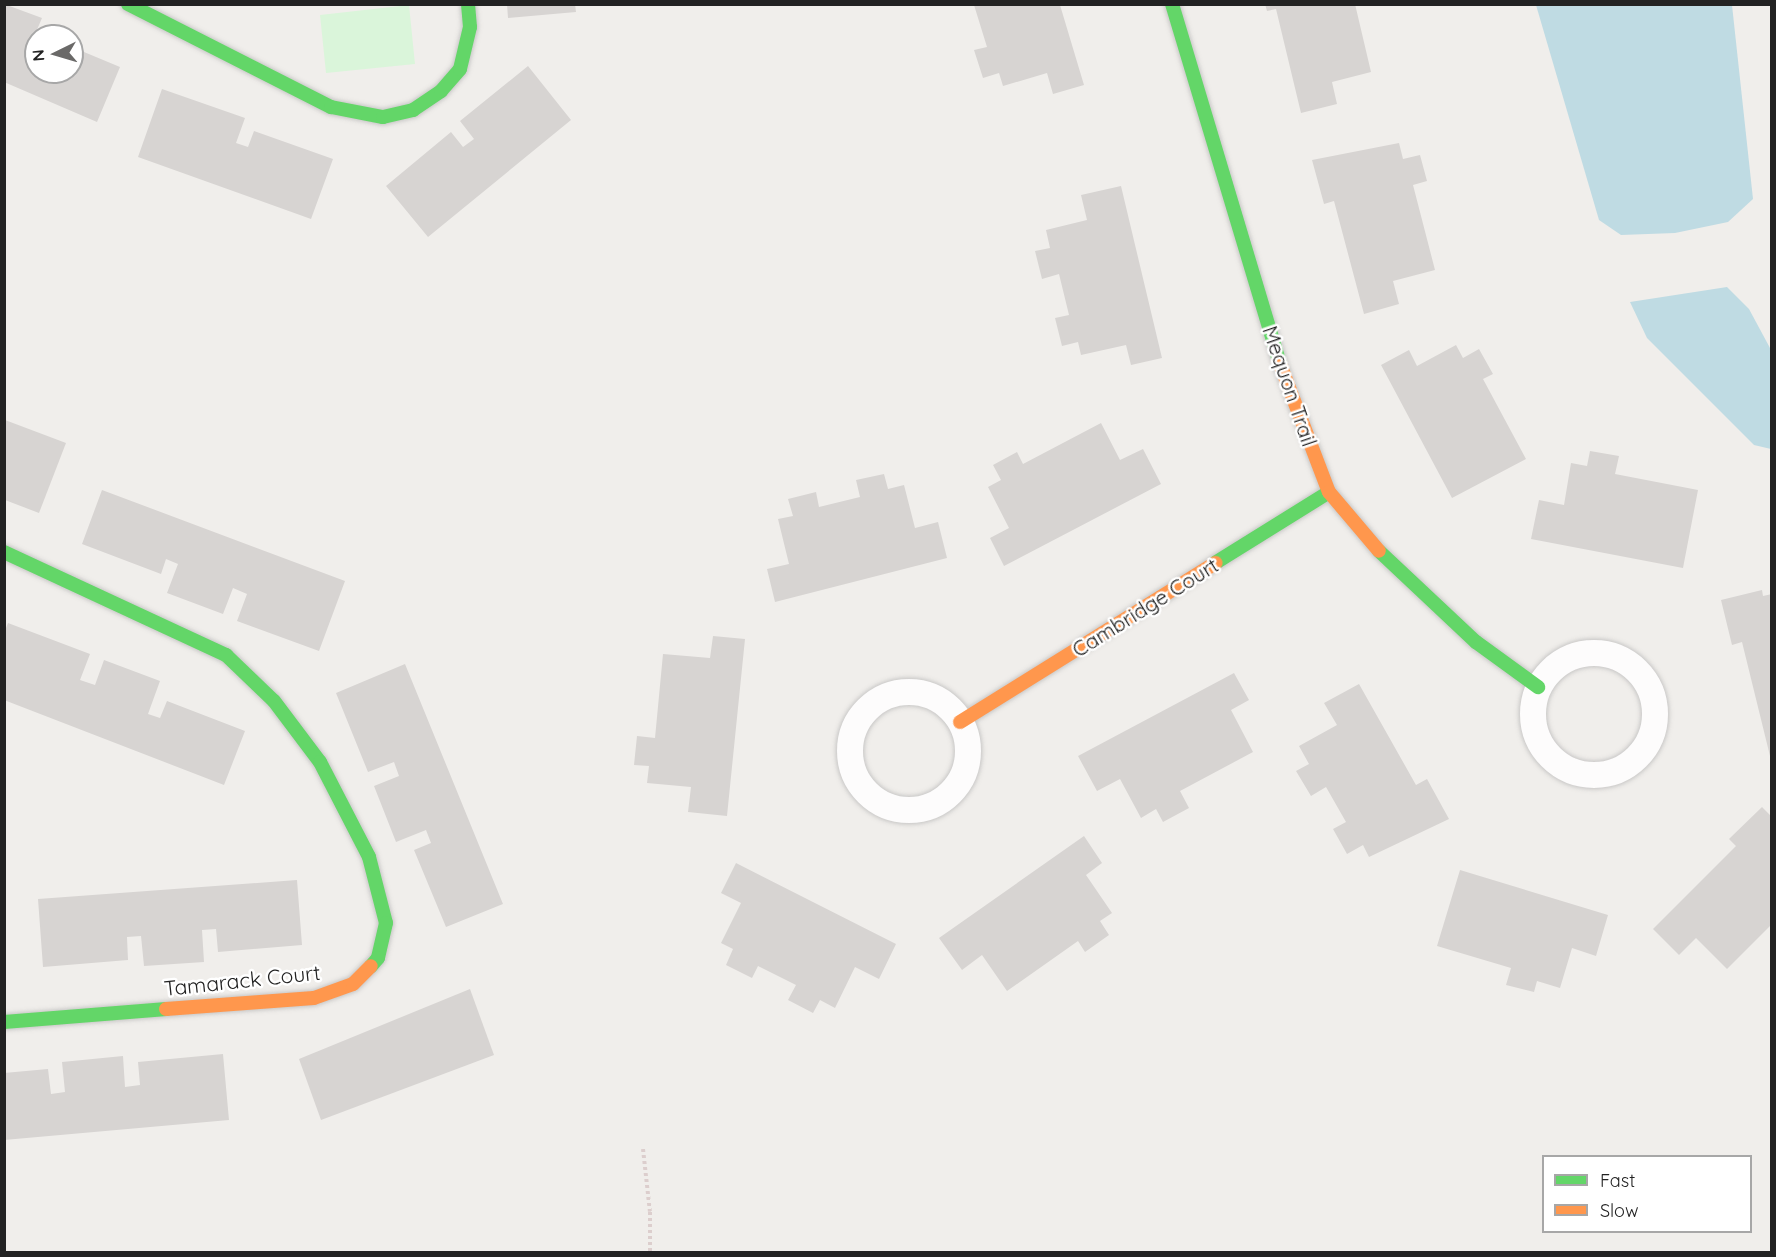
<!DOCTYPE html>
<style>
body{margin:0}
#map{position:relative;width:1776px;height:1257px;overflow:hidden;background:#f0eeeb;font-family:Quicksand,sans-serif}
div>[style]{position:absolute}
.park>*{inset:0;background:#daf5da}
.water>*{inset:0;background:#bfdbe3}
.building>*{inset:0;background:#d7d4d2}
.path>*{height:4px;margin-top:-2px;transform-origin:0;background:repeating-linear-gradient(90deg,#dccecd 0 3px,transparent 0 6px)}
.roads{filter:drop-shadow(0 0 2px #c9c8c7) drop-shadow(0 0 2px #c9c8c7)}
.street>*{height:26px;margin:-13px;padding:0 13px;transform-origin:13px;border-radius:13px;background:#fdfcfc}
.street>.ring{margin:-13px;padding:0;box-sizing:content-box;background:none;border:26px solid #fdfcfc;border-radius:50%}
.fast>*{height:14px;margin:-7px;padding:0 7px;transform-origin:7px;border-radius:7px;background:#63d668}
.slow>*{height:14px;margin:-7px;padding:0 7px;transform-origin:7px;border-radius:7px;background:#ff974d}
span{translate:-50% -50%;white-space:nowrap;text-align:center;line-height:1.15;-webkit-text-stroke:5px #fff;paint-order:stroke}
.street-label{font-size:21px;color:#222}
.frame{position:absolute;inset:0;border:6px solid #222;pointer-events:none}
.legend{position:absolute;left:1542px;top:1155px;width:210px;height:78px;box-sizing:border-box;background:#fff;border:2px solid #a7a7a7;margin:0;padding:8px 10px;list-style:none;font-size:18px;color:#222}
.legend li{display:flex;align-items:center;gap:12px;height:30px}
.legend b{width:30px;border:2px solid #a7a7a7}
.north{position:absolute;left:24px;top:24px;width:60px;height:60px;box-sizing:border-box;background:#fff;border:2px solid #a7a7a7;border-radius:50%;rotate:265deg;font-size:16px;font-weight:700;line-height:24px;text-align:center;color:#222}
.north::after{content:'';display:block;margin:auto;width:21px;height:27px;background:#6a6968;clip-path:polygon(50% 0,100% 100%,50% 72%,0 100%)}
</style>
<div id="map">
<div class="park">
<div style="clip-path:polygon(409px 5px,415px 64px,326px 73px,320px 15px)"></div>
</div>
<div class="water">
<div style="clip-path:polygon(1536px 5px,1732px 5px,1753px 199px,1728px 222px,1675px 233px,1621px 235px,1599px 220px)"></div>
<div style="clip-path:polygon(1727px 287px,1749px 309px,1770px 348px,1771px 449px,1754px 445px,1647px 338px,1630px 302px)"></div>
</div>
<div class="building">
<div style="clip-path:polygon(4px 4px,42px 18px,36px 32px,45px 36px,36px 36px,36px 72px,72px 72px,72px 47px,120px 67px,97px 122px,4px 82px)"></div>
<div style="clip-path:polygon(507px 4px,575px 4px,576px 12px,508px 18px)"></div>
<div style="clip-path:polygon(1265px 4px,1355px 4px,1371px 72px,1332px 82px,1337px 104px,1301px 113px,1276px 9px,1267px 11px)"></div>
<div style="clip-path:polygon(974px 5px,1060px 5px,1084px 85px,1053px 94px,1047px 73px,1003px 86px,999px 73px,983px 78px,974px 50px,987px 47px)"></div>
<div style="clip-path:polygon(528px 66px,571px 120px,428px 237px,386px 186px,451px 132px,463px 147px,474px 139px,460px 121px)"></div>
<div style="clip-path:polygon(162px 89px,245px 118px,236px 143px,248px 147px,254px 131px,333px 159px,311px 219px,138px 157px)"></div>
<div style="clip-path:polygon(1399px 143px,1403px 159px,1420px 155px,1427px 181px,1413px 185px,1435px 270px,1393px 281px,1399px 304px,1364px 314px,1334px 201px,1324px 204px,1312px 160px)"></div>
<div style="clip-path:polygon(1121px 186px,1162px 358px,1131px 365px,1126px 345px,1081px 355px,1078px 342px,1062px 346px,1055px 318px,1069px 315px,1059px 274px,1042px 279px,1035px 251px,1050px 248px,1046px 230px,1087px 220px,1081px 195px)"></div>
<div style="clip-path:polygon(1456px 345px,1463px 358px,1479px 349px,1493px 374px,1483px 379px,1526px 459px,1452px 498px,1381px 365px,1409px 350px,1417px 366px)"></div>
<div style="clip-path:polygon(5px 420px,66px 443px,39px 513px,5px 500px)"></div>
<div style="clip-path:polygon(1101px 423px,1120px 460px,1143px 449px,1161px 484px,1004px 566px,990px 538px,1009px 528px,988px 487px,1001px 480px,993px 465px,1017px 452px,1023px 464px)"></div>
<div style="clip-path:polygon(1590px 451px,1619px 456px,1615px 474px,1698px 490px,1683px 568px,1531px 539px,1539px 500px,1564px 505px,1571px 463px,1587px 466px)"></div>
<div style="clip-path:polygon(884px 474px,888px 489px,904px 485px,915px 528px,938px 522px,947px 558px,775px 602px,767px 569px,789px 564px,778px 519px,793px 516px,788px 499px,816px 492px,819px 507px,860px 497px,856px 480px)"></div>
<div style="clip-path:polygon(102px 490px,345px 581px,319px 651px,237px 621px,247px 594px,233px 588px,223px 614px,167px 593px,178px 564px,166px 559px,161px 574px,82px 544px)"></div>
<div style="clip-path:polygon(1762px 590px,1763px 596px,1772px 594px,1770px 756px,1742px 642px,1732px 645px,1721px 600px)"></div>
<div style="clip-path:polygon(8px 623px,90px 654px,80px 680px,95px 685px,104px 660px,160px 681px,148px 714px,160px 718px,167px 701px,245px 731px,224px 785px,4px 700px,4px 633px)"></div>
<div style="clip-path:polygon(713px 636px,745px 639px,727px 816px,688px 812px,691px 787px,647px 783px,649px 766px,634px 765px,637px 736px,655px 738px,663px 654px,710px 658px)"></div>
<div style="clip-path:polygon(405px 664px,503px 904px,446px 927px,414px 850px,431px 843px,426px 830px,396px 842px,374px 786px,399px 776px,394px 762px,368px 772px,336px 693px)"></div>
<div style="clip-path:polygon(1234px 673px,1249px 700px,1231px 710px,1253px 752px,1180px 791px,1189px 808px,1163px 822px,1156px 809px,1141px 818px,1120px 779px,1097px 791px,1078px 756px)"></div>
<div style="clip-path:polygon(1359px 684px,1416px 785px,1427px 779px,1449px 819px,1369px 857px,1363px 845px,1347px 854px,1333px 829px,1346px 822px,1326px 787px,1311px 796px,1296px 771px,1309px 764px,1299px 746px,1337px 725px,1324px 703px)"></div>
<div style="clip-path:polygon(1762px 807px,1772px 817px,1772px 924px,1727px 969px,1696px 938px,1679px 955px,1653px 929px,1736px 846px,1729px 839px)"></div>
<div style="clip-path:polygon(1084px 836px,1102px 863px,1086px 875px,1112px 913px,1100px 921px,1109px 935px,1085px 952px,1078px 941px,1007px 991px,982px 955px,962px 970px,939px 938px)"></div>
<div style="clip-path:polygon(736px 863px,896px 944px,879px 979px,855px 967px,835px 1008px,820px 1000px,813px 1013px,788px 1000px,796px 985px,758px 966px,752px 978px,726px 965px,733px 949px,721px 943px,741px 903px,721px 893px)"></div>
<div style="clip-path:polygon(1460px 870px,1608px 915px,1596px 956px,1572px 948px,1560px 988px,1537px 981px,1534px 992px,1506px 985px,1511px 968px,1437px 946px)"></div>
<div style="clip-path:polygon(297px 880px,302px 945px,218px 952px,216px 929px,202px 930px,204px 962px,144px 966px,141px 936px,127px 937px,128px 960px,43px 967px,38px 899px)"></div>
<div style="clip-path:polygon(470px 989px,494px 1055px,321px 1120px,299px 1059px)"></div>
<div style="clip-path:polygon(223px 1054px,229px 1120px,4px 1140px,4px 1073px,48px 1069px,51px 1094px,65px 1092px,62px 1062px,123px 1056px,125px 1087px,140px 1085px,138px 1062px)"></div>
</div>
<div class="path">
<div style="left:643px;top:1149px;width:63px;rotate:83.7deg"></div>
<div style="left:650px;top:1212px;width:40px;rotate:90deg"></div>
</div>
<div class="roads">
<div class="street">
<div class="ring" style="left:1533px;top:653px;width:96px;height:96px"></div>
<div class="ring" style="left:850px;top:692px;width:92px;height:92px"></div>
</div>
<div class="fast">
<div style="left:128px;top:4px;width:228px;rotate:26.9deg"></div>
<div style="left:331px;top:107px;width:53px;rotate:10.9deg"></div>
<div style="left:383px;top:117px;width:31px;rotate:-13deg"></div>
<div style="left:413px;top:110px;width:34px;rotate:-34deg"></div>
<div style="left:441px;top:91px;width:29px;rotate:-49deg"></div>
<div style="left:460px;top:69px;width:43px;rotate:-76.6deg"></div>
<div style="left:470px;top:27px;width:23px;rotate:-95deg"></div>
<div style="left:1172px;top:4px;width:376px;rotate:73.3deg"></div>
<div style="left:1379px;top:551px;width:133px;rotate:43.2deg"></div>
<div style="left:1476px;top:642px;width:77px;rotate:36deg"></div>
<div style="left:4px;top:552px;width:245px;rotate:24.9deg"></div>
<div style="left:226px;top:655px;width:66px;rotate:43.8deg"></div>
<div style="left:274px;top:701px;width:76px;rotate:53deg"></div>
<div style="left:320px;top:762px;width:107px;rotate:62.7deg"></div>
<div style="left:369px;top:857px;width:68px;rotate:75.6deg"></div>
<div style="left:386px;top:923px;width:36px;rotate:103deg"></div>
<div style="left:378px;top:958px;width:11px;rotate:131deg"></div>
<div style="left:1215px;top:563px;width:134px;rotate:-31.9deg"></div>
<div style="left:4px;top:1022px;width:163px;rotate:-4.6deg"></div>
</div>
<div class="slow">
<div style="left:1280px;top:364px;width:137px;rotate:69.1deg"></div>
<div style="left:1329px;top:492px;width:77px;rotate:49.7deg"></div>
<div style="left:960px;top:722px;width:301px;rotate:-31.9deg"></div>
<div style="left:166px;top:1009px;width:148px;rotate:-4.3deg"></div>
<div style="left:314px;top:998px;width:41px;rotate:-19.7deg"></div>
<div style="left:353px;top:984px;width:25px;rotate:-45deg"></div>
</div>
</div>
<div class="street-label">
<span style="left:1290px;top:386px;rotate:71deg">Mequon Trail</span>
<span style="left:1145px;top:607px;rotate:-32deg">Cambridge Court</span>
<span style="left:242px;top:980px;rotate:-6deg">Tamarack Court</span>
</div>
<div class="frame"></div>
<ul class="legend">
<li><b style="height:8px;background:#63d668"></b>Fast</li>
<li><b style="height:8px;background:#ff974d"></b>Slow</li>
</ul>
<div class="north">N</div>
</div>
